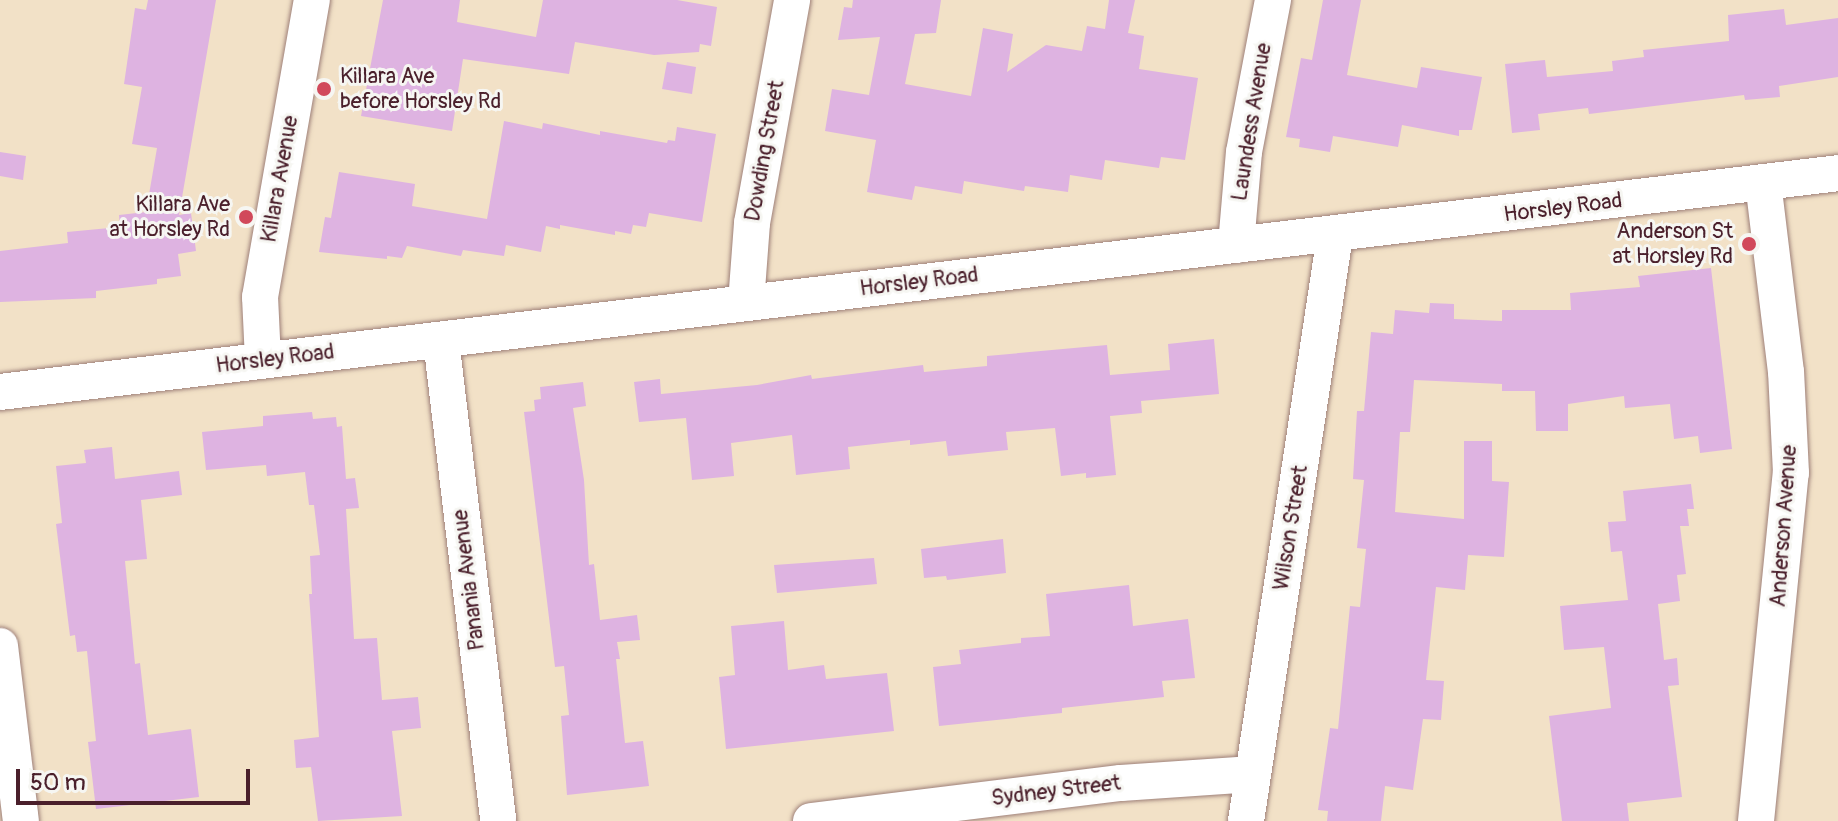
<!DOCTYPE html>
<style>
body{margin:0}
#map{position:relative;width:1838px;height:821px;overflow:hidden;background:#f2e1c7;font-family:Pangolin,sans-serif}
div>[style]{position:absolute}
.building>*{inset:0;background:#deb3e1}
.roads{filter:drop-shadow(0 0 2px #9e8079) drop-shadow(0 0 2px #9e8079)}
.minor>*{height:36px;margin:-18px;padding:0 18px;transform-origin:18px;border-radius:18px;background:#fff}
.dots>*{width:22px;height:22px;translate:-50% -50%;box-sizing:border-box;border:4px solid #f6f6f2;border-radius:50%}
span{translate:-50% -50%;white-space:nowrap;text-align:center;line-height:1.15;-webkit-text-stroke:6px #f6f6f2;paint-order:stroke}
.poi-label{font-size:22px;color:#4a1f2b}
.left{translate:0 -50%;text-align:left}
.right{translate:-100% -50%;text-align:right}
.street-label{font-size:22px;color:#4a1f2b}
.scale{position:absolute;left:16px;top:769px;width:234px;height:36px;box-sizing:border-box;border:4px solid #4a1f2b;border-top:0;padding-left:10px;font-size:24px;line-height:28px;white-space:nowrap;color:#4a1f2b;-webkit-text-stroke:6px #f6f6f2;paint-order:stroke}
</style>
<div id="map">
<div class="building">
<div style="clip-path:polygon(148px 0,216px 0,179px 215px,191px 213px,196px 251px,178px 254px,181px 276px,157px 279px,157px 284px,96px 291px,96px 298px,0 302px,0 251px,68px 243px,67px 232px,120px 227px,119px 215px,146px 212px,157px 148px,132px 144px,142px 87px,124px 84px,135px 8px,146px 10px)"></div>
<div style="clip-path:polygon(383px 0,460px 0,457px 22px,536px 37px,543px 0,677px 0,717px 7px,711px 46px,700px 44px,699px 52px,654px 55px,575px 42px,569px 74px,463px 59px,452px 131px,361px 116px)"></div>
<div style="clip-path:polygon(853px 0,941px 0,936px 33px,915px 34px,905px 84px,971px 96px,983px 28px,1013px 34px,1007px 72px,1046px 45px,1082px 51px,1087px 26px,1105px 29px,1109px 0,1135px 0,1128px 33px,1144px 36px,1139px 69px,1198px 78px,1185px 160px,1161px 157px,1159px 168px,1105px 160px,1102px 180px,1070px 175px,1068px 192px,1025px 186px,1024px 191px,964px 181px,962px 194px,915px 186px,912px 200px,867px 192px,876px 140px,825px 131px,832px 89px,869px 95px,880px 37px,838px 40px,844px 7px,852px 8px)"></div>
<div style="clip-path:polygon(1323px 0,1361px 0,1347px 75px,1417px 88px,1421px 67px,1482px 77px,1472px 130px,1459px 130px,1459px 136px,1402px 125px,1398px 147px,1333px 136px,1330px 152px,1299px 147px,1300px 139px,1286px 137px,1301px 58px,1312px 60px)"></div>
<div style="clip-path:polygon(1784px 9px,1786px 25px,1838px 18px,1838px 77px,1779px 86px,1780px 97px,1745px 100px,1744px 95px,1589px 114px,1588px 108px,1538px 114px,1540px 130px,1512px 133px,1505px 64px,1545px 60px,1547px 77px,1613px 71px,1612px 61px,1644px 57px,1643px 50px,1729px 41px,1728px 15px)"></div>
<div style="clip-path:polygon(667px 62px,696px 67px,692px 94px,662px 89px)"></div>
<div style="clip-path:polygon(504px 121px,542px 129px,543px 123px,600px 135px,600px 131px,667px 143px,668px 140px,675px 141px,677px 127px,716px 134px,702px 222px,649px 213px,646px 227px,633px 225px,631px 234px,615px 231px,615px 235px,560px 225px,560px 229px,546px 226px,541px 252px,506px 245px,504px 256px,463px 250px,461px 256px,407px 246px,402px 258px,387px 256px,387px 259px,319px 252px,325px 217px,331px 218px,339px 172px,415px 184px,412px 206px,487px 219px)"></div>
<div style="clip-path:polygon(0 152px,26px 156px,23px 180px,0 176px)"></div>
<div style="clip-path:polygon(1711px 268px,1732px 449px,1700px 453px,1698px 436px,1674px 439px,1670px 404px,1625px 408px,1624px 396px,1568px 404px,1568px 431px,1536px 431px,1535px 391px,1502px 391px,1502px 384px,1414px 380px,1410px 432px,1400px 432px,1395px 512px,1464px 519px,1464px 441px,1492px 441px,1492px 481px,1509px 482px,1504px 557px,1468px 555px,1465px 590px,1436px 587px,1426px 680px,1444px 681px,1441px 720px,1423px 719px,1413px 790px,1385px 786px,1381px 821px,1327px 821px,1328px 811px,1318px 810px,1330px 728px,1338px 729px,1350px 606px,1360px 607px,1366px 549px,1357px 548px,1364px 480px,1353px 479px,1357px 411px,1364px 411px,1371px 332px,1393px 334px,1395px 310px,1429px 313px,1430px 303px,1454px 304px,1454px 319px,1502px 321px,1502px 310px,1571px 310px,1570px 293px,1640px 287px,1638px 276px)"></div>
<div style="clip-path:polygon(1214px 339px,1219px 394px,1141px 401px,1142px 413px,1110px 416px,1116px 475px,1086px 478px,1086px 473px,1061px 476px,1055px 428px,1006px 432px,1008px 450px,948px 456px,946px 441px,910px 445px,910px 440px,848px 447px,850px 469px,796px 475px,792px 435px,731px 443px,734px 476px,692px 480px,686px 418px,639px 422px,634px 382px,660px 379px,661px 394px,757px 385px,811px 375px,812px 379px,923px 365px,924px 372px,987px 366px,987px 356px,1107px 345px,1110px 375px,1170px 370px,1168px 344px)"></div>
<div style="clip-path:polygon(583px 382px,586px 406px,573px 408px,584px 480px,589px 565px,594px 564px,600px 620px,637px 615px,640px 640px,617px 642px,620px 659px,616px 659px,625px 743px,643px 741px,649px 786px,567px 795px,561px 716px,569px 715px,564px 666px,555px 667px,524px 412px,535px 411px,534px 400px,541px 399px,540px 387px)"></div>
<div style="clip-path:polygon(312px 412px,313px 419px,336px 417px,337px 427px,342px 426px,346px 479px,355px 478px,359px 508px,346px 509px,354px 639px,377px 638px,382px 700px,418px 697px,421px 728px,392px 731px,402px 816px,318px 821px,311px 767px,296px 768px,294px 740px,319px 737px,309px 594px,312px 594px,310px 556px,320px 555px,314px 505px,309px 505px,305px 472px,267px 476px,266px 465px,206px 470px,202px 432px,263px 426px,263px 416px)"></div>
<div style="clip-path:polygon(112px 447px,115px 479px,179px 471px,182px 495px,141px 500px,147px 559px,125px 561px,135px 664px,140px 663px,148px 735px,191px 729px,199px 797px,96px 809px,88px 742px,96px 741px,87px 651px,77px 652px,75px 635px,70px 636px,56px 524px,62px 523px,56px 466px,86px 463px,84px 450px)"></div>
<div style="clip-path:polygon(1691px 484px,1694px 509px,1687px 509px,1689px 526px,1680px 526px,1686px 574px,1677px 575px,1680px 601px,1658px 604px,1664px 660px,1677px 658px,1679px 685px,1668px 686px,1682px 797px,1627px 803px,1629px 821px,1562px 821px,1549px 716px,1611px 708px,1604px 647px,1564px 650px,1560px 606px,1628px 600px,1622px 551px,1611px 552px,1608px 522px,1626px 521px,1623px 491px)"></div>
<div style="clip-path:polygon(1003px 539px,1006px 573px,947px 580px,946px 576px,924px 578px,921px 549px)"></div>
<div style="clip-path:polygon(874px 558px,877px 584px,777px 593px,774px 565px)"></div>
<div style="clip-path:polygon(1129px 585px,1133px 626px,1188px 619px,1195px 678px,1162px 681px,1164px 697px,1062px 708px,1062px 713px,939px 726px,933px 667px,961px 664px,959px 650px,1021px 643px,1021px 638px,1050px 636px,1046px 594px)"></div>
<div style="clip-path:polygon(784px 621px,788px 670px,824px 665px,826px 679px,887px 673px,894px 731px,726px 749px,719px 677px,735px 675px,731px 626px)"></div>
</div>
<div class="roads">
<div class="minor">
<div style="left:1236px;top:245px;width:93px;rotate:-85.1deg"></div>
<div style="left:1244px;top:152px;width:155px;rotate:-79.2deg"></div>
<div style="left:746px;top:303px;width:80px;rotate:-85.7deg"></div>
<div style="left:752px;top:223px;width:227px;rotate:-79.8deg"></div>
<div style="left:441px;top:340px;width:484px;rotate:83.2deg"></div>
<div style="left:263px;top:360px;width:63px;rotate:-92.7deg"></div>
<div style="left:260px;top:297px;width:302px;rotate:-80.1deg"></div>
<div style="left:0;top:392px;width:1851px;rotate:-6.79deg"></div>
<div style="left:0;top:646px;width:176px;rotate:83.2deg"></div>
<div style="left:811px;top:821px;width:312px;rotate:-7deg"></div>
<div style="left:1121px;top:783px;width:132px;rotate:-3.9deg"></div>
<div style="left:1246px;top:821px;width:593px;rotate:-81.36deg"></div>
<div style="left:1756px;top:821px;width:350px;rotate:-84.3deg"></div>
<div style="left:1791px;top:473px;width:101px;rotate:-92.8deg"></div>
<div style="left:1786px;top:372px;width:190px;rotate:-96.9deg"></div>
</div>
</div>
<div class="dots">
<div style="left:324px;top:89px;background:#d1495b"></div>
<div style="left:246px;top:217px;background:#d1495b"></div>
<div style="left:1749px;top:244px;background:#d1495b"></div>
</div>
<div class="poi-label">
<span class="left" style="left:340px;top:89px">Killara Ave<br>before Horsley Rd</span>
<span class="right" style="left:230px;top:217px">Killara Ave<br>at Horsley Rd</span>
<span class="right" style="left:1733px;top:244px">Anderson St<br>at Horsley Rd</span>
</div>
<div class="street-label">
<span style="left:1252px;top:122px;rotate:-81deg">Laundess Avenue</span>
<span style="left:765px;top:151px;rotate:-80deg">Dowding Street</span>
<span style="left:280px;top:179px;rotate:-80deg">Killara Avenue</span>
<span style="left:1563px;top:208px;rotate:-7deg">Horsley Road</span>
<span style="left:919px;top:282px;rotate:-7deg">Horsley Road</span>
<span style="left:275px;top:359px;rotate:-7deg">Horsley Road</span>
<span style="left:1784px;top:526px;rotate:-86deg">Anderson Avenue</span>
<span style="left:1291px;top:528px;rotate:-81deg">Wilson Street</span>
<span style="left:469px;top:580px;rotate:-97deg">Panania Avenue</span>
<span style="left:1056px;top:791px;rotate:-7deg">Sydney Street</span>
</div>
<div class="scale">50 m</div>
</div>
